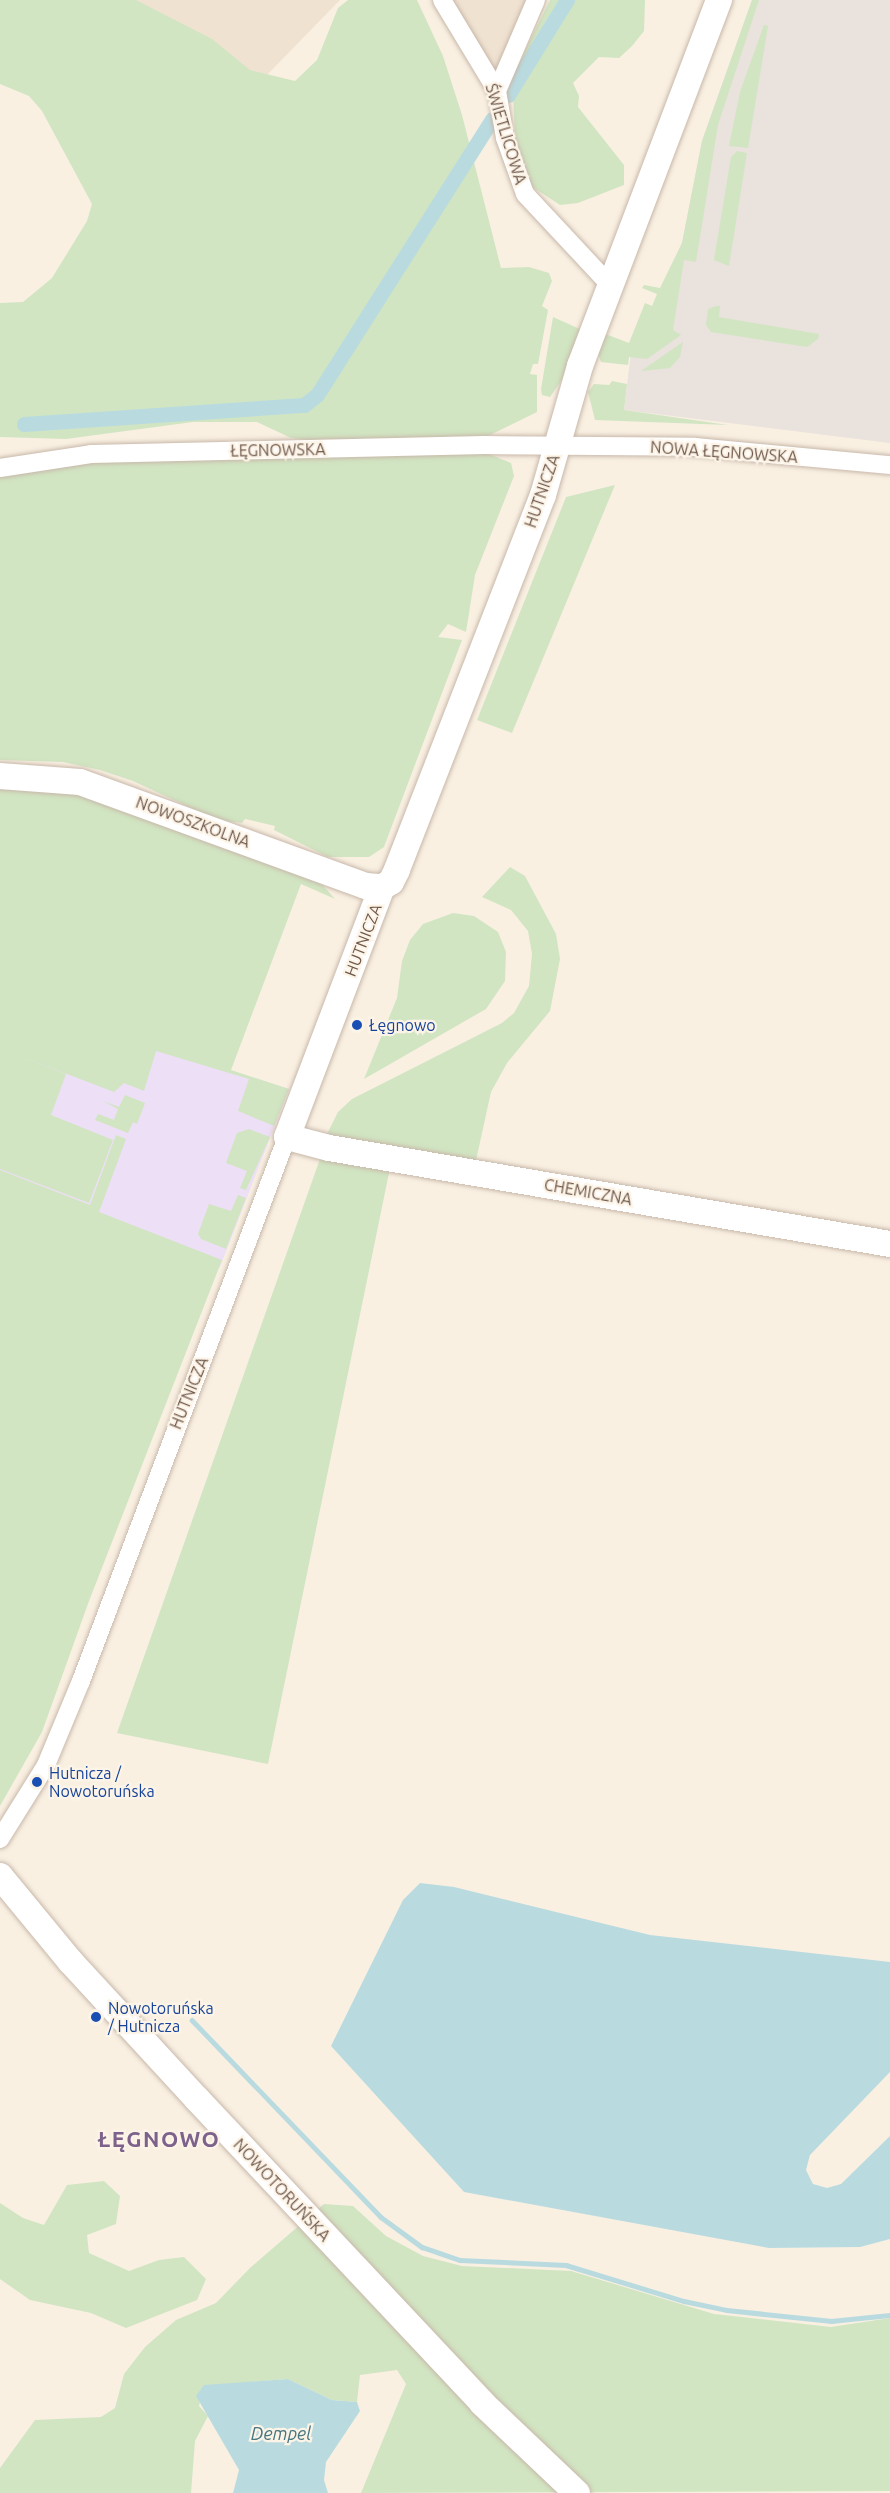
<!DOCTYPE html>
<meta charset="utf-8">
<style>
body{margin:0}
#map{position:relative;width:890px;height:2493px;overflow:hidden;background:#f9f0e2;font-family:Ubuntu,sans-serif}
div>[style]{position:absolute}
.residential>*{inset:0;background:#f0e2d1}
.industrial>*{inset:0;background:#e9e2dd}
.education>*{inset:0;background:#eddff5}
.green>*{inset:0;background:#d1e5c2}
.water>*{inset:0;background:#b9dbe0}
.stream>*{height:4.5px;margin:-2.25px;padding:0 2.25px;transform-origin:2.25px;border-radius:2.25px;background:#b9dbe0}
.canal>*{height:15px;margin:-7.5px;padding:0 7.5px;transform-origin:7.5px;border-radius:7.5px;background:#b9dbe0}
.roads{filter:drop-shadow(0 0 2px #c8b8aa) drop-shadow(0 0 2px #c8b8aa)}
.street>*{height:18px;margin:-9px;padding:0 9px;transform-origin:9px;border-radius:9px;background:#fff}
.secondary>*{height:26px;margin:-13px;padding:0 13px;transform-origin:13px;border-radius:13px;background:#fff}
.dots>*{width:16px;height:16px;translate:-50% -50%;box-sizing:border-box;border:3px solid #fdf4e8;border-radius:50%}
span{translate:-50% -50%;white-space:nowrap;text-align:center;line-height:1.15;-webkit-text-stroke:4.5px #fdf4e8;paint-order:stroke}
.street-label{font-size:16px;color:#6e584b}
.transit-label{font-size:16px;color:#164399}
.left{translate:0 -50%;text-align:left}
.water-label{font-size:18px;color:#477780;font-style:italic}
.district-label{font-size:22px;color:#7d638b;font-weight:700;letter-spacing:1.5px}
</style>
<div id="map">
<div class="residential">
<div style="clip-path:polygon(106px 0,340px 0,264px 78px)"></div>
<div style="clip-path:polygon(442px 0,542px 0,496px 80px)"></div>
</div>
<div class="industrial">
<div style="clip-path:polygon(752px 0,890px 0,890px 443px,624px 410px,631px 352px,682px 243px,702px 141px)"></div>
</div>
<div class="education">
<div style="clip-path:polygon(0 996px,289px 1089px,220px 1267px,0 1178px)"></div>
</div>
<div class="green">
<div style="clip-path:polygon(0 0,136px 0,212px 39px,250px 70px,295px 81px,317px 60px,338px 8px,348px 0,417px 0,443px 56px,462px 115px,501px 268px,529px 267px,549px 273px,552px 281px,542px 306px,548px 310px,538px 364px,533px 364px,530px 374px,537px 375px,537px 412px,488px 436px,306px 440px,291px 438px,257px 422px,193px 422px,66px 439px,0 437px,0 303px,23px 302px,52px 278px,87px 221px,92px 204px,42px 111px,29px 96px,0 84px)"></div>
<div style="clip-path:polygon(550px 0,645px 0,644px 31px,632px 46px,619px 58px,599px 57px,573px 83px,579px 96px,578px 107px,624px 165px,624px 185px,578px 203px,560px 205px,531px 186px,516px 153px,512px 77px)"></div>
<div style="clip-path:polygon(752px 0,759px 0,718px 125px,696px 262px,684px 260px,673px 330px,681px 335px,647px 359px,629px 357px,628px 365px,601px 362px,597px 350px,603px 333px,629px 343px,645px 303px,652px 306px,657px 294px,642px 288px,644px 285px,660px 288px,682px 243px,702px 141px)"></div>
<div style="clip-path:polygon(764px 25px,768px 26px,748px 148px,729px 146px,740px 92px)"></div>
<div style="clip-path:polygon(737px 151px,747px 153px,729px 266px,714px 260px,731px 157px)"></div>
<div style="clip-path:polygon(716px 306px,720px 306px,719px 317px,819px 334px,818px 339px,807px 347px,711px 332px,706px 325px,708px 309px)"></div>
<div style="clip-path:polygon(553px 317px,582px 330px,566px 374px,550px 397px,542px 395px,541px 389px)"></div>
<div style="clip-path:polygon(683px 342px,680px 357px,670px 368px,641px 371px)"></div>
<div style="clip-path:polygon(612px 381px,627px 384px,624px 410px,728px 425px,595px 420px,588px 392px,594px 384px,609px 385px)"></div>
<div style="clip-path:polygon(489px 454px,511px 463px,514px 476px,475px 575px,466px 632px,448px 624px,438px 637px,462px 640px,384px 847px,369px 857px,328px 857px,274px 830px,275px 826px,245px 819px,242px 823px,217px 820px,133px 781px,100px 770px,63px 762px,0 760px,0 476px,79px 462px)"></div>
<div style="clip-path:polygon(615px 485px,512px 733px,477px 720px,566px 497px)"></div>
<div style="clip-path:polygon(0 784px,52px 786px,209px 836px,211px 843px,320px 882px,335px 899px,301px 884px,231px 1070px,289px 1089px,274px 1126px,238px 1111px,249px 1079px,156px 1051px,144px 1091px,124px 1083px,114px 1092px,7px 1051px,66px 1074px,51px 1115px,113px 1140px,89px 1203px,0 1169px)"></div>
<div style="clip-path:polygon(510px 867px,525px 876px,556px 934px,560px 959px,550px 1011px,507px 1063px,491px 1092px,475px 1165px,325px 1138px,338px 1112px,352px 1099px,502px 1023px,514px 1013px,529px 986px,532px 954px,528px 931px,511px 910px,482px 897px)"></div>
<div style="clip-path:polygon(453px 913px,474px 916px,498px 932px,506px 952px,505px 981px,486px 1009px,364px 1079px,397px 998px,402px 961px,410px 940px,423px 924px)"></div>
<div style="clip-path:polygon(125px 1095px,145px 1103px,137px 1124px,133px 1122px,128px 1133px,95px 1120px,98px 1114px,114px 1120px,118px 1109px,103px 1101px,119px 1107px)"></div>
<div style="clip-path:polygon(249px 1129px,270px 1137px,246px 1190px,240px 1188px,247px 1171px,226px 1163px,237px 1133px)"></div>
<div style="clip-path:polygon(116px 1135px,126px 1139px,99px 1212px,222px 1260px,89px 1601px,42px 1732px,0 1806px,0 1170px,90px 1205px)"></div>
<div style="clip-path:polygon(321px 1156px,390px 1168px,268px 1764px,117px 1733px)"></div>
<div style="clip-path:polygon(238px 1195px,246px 1198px,226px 1249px,201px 1239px,198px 1234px,209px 1204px,231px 1211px)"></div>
<div style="clip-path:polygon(104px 2181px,120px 2196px,116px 2224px,87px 2235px,89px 2253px,129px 2271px,159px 2260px,184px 2257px,206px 2279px,197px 2300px,126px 2328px,91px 2313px,30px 2300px,0 2279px,0 2203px,23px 2218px,44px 2225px,67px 2185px)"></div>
<div style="clip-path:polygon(324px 2204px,353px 2206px,386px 2236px,423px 2256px,462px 2266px,571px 2271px,714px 2314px,831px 2327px,890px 2318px,890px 2491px,361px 2493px,406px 2384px,397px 2370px,360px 2375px,357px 2402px,332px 2400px,288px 2379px,204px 2386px,199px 2406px,208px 2416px,195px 2441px,191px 2493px,0 2493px,0 2468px,35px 2420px,101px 2417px,115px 2408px,124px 2374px,145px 2347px,176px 2320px,216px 2303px,250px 2268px)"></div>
</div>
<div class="water">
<div style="clip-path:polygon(420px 1883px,454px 1887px,650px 1935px,890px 1962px,890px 2072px,810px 2155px,806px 2170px,813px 2184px,827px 2188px,841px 2184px,890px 2136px,890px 2239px,860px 2247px,769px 2248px,464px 2192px,331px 2046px,403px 1900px)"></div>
<div style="clip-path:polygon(288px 2379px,332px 2400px,357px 2402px,360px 2411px,326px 2462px,324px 2480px,328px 2493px,233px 2493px,239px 2470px,196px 2396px,204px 2385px)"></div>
</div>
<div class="stream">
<div style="left:192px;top:2020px;width:273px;rotate:46.2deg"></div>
<div style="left:381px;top:2217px;width:51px;rotate:36.2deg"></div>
<div style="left:422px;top:2247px;width:40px;rotate:18.9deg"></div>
<div style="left:460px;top:2260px;width:106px;rotate:2.7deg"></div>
<div style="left:566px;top:2265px;width:123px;rotate:17deg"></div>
<div style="left:684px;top:2301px;width:44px;rotate:11.8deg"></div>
<div style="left:727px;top:2310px;width:105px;rotate:6deg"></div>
<div style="left:831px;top:2321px;width:59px;rotate:-5.8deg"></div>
</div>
<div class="canal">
<div style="left:508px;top:95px;width:112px;rotate:-58.2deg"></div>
<div style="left:24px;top:424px;width:281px;rotate:-3.9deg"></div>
<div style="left:304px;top:405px;width:16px;rotate:-38deg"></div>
<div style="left:317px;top:395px;width:327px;rotate:-57.6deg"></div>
</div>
<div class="roads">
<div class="street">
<div style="left:442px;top:0;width:106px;rotate:58.9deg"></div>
<div style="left:497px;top:91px;width:48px;rotate:80.3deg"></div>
<div style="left:505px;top:138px;width:59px;rotate:70.3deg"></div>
<div style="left:525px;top:194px;width:123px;rotate:47deg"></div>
<div style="left:497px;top:91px;width:99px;rotate:-66.8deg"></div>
<div style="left:0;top:468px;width:92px;rotate:-8.7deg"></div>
<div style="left:91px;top:454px;width:393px;rotate:-1.3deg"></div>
<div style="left:484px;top:445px;width:211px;rotate:0.5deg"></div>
<div style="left:695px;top:447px;width:196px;rotate:5.3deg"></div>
<div style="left:0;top:1839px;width:87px;rotate:-58.1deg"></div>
<div style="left:46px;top:1765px;width:91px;rotate:-67.4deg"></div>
<div style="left:81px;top:1681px;width:582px;rotate:-69.26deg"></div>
</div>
<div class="secondary">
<div style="left:719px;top:0;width:392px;rotate:110.8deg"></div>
<div style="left:580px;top:366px;width:134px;rotate:106deg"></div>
<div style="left:543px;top:495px;width:402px;rotate:111.3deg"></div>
<div style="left:397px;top:870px;width:13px;rotate:117deg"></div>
<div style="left:391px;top:882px;width:10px;rotate:151deg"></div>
<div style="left:382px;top:887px;width:267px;rotate:110.8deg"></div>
<div style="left:287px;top:1137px;width:43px;rotate:14.7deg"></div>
<div style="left:329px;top:1148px;width:569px;rotate:9.71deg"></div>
<div style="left:0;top:776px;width:80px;rotate:4.3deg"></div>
<div style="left:80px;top:782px;width:304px;rotate:20deg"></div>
<div style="left:366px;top:886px;width:16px;rotate:4deg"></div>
<div style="left:0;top:1876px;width:112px;rotate:50.5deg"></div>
<div style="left:71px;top:1962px;width:186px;rotate:47.4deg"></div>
<div style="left:197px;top:2099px;width:417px;rotate:46.8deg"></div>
<div style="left:482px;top:2403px;width:131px;rotate:43.5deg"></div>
</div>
</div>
<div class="dots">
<div style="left:357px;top:1025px;background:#1a4fb4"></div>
<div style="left:37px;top:1782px;background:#1a4fb4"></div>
<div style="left:96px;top:2017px;background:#1a4fb4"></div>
</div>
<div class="street-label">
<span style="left:506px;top:134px;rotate:73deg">ŚWIETLICOWA</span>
<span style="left:278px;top:450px;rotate:-1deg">ŁĘGNOWSKA</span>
<span style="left:724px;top:452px;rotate:4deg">NOWA ŁĘGNOWSKA</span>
<span style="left:542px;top:491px;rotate:-71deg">HUTNICZA</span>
<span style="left:193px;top:822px;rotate:20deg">NOWOSZKOLNA</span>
<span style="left:363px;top:940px;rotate:-69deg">HUTNICZA</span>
<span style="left:588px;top:1192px;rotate:10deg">CHEMICZNA</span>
<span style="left:189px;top:1393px;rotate:-68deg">HUTNICZA</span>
<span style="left:282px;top:2190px;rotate:47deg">NOWOTORUŃSKA</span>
</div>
<div class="transit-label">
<span class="left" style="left:369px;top:1025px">Łęgnowo</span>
<span class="left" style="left:49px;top:1782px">Hutnicza /<br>Nowotoruńska</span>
<span class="left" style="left:108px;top:2017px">Nowotoruńska<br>/ Hutnicza</span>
</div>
<div class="water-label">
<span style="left:281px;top:2433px">Dempel</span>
</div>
<div class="district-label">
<span style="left:159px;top:2139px">ŁĘGNOWO</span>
</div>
</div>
